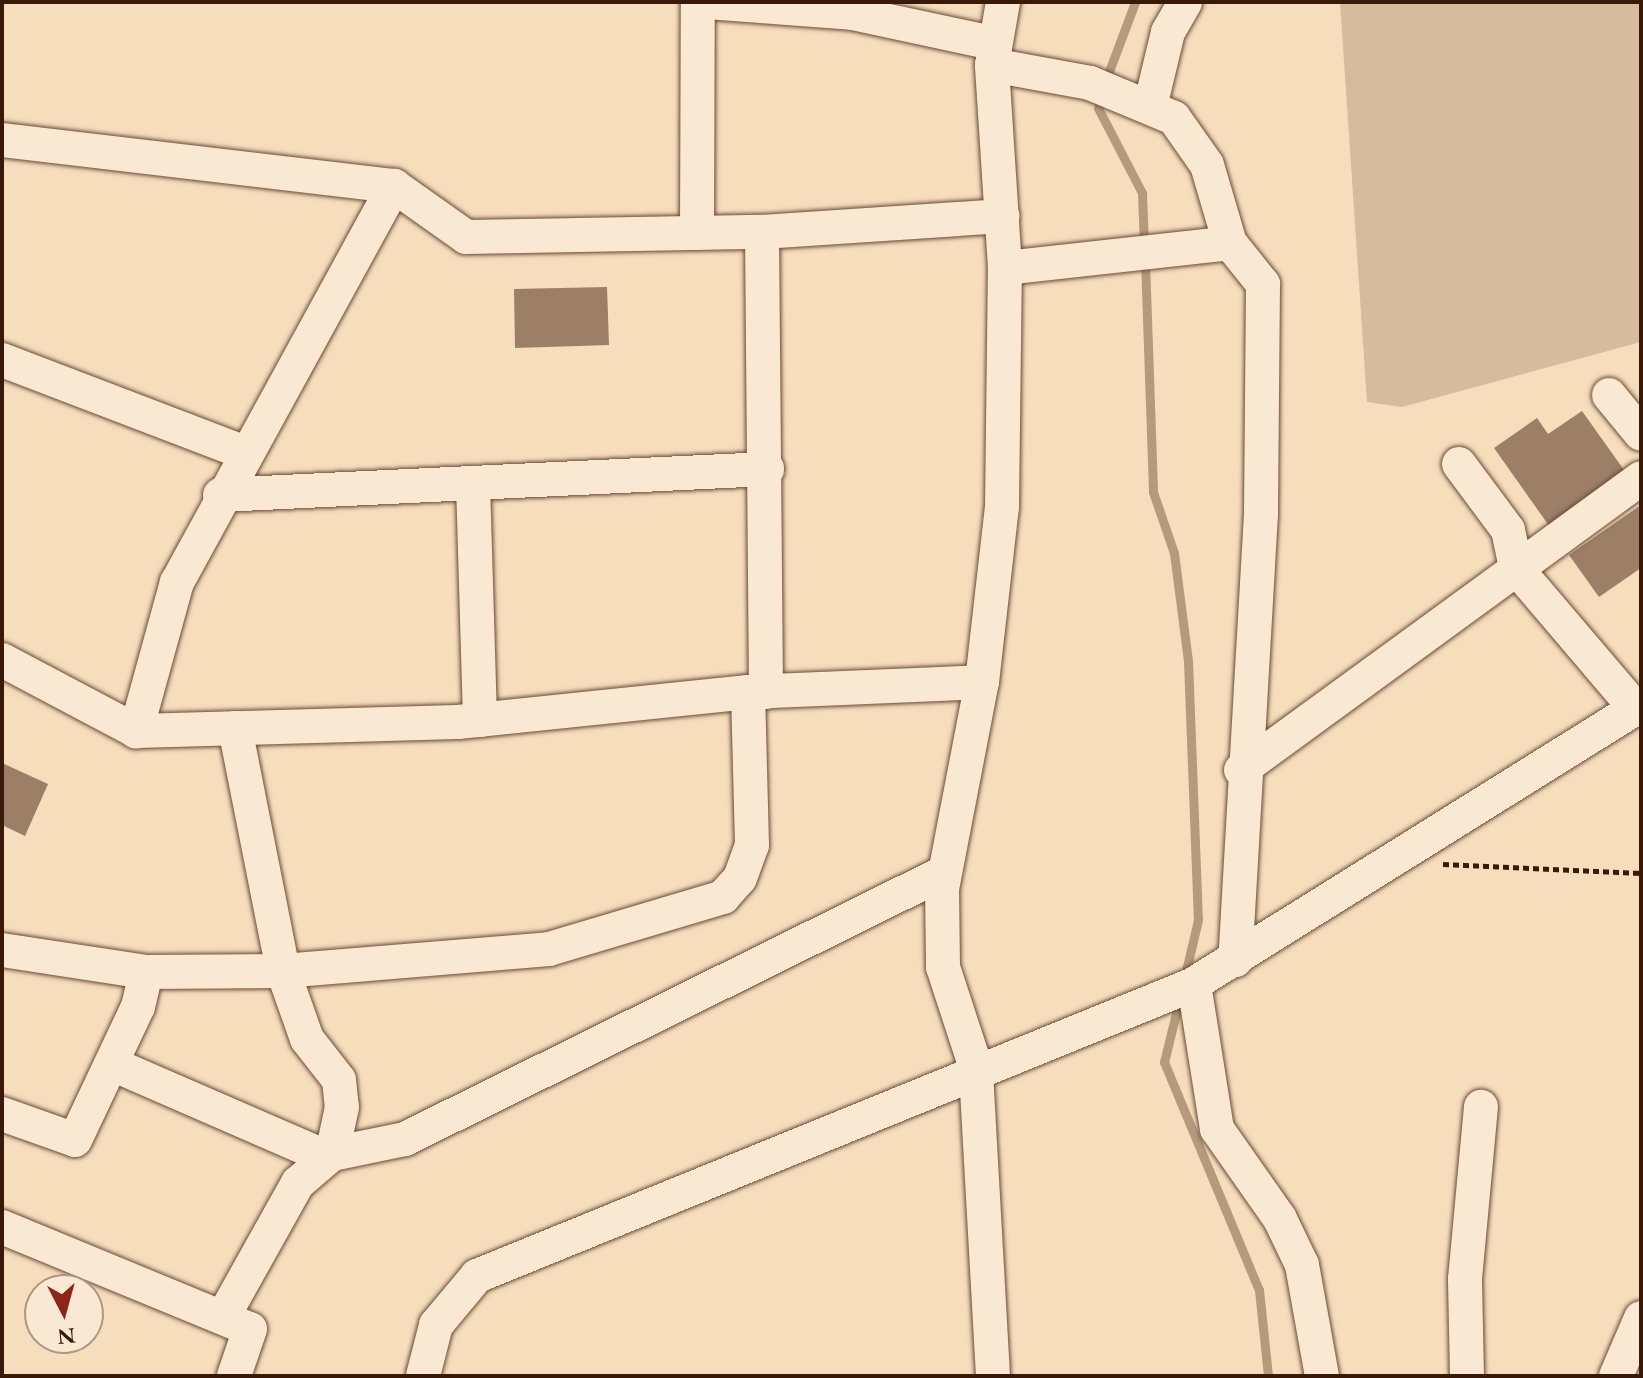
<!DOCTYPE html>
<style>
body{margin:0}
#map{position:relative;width:1643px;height:1378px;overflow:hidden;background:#f6ddbb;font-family:"EB Garamond",serif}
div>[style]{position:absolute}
.green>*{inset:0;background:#d6bc9d}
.stream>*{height:9px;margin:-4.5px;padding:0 4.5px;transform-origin:4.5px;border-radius:4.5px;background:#b69a7e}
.building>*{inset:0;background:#9c7f66}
.path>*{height:5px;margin-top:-2.5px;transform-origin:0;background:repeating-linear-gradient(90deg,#3a1909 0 6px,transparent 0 10px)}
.roads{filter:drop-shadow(0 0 2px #694a36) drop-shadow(0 0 2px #694a36)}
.minor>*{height:34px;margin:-17px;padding:0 17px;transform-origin:17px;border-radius:17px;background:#f9e9d3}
span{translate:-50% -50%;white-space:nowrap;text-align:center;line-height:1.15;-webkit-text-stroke:8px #f9e9d3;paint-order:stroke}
.frame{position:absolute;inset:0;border:4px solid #3a1909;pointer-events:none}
.north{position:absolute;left:24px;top:1274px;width:80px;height:80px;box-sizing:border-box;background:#f9e9d3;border:2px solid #ad9682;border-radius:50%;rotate:174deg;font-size:22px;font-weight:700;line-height:32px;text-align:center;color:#3a1909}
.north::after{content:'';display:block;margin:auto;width:28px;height:36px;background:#8f2418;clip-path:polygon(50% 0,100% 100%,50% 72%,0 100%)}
</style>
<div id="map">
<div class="green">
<div style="clip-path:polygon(1340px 2px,1641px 2px,1641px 342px,1402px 407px,1367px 402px)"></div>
</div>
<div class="stream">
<div style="left:1105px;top:82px;width:85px;rotate:-69.4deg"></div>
<div style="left:1101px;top:96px;width:12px;rotate:104deg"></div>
<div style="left:1098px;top:108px;width:96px;rotate:62.6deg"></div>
<div style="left:1142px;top:193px;width:53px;rotate:87.8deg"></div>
<div style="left:1145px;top:261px;width:231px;rotate:88deg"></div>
<div style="left:1153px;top:492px;width:65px;rotate:71deg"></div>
<div style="left:1174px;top:553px;width:109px;rotate:82.6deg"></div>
<div style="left:1188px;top:661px;width:259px;rotate:87.8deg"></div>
<div style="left:1198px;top:920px;width:61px;rotate:103.3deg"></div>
<div style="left:1179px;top:1001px;width:63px;rotate:103.8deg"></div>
<div style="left:1164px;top:1062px;width:247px;rotate:67.4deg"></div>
<div style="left:1259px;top:1290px;width:86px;rotate:84deg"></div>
</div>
<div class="building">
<div style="clip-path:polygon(607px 287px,609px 345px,515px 348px,514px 289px)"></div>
<div style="clip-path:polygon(1582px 411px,1629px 477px,1552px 530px,1494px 448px,1537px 418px,1548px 434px)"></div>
<div style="clip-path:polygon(1641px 505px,1641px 568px,1599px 597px,1569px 555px)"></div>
<div style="clip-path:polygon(2px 763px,48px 784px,25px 836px,2px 825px)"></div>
</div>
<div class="path">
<div style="left:1443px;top:864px;width:198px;rotate:2.6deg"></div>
</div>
<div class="roads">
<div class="minor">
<div style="left:707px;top:2px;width:145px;rotate:4.3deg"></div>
<div style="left:852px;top:13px;width:143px;rotate:12.1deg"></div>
<div style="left:992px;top:65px;width:100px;rotate:10.4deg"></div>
<div style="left:1090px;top:83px;width:91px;rotate:22.6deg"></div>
<div style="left:1174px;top:118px;width:57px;rotate:54.9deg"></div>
<div style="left:1207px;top:165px;width:81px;rotate:73.6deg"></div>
<div style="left:1230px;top:243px;width:53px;rotate:51.2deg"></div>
<div style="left:1263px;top:284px;width:230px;rotate:90.5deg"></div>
<div style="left:1261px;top:514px;width:447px;rotate:93.3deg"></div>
<div style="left:1150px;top:107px;width:77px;rotate:-76.5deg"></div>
<div style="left:1168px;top:32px;width:34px;rotate:-60deg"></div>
<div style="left:2px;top:140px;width:395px;rotate:6.7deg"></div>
<div style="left:394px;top:186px;width:452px;rotate:118.7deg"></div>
<div style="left:177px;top:582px;width:155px;rotate:105.4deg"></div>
<div style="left:136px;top:731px;width:322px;rotate:-1.6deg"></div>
<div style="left:458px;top:722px;width:292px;rotate:-5.9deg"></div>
<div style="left:748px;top:692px;width:234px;rotate:-2.4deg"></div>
<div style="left:394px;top:186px;width:88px;rotate:35.3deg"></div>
<div style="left:466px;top:237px;width:296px;rotate:-1deg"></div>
<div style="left:762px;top:232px;width:241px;rotate:-3.8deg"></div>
<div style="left:762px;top:232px;width:460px;rotate:89.5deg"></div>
<div style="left:697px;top:233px;width:231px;rotate:-89.8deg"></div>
<div style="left:1005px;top:268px;width:226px;rotate:-6.3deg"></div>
<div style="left:2px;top:360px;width:258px;rotate:20.9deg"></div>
<div style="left:1609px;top:395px;width:50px;rotate:50.6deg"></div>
<div style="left:1459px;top:464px;width:82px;rotate:53.4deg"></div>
<div style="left:1508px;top:530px;width:39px;rotate:78deg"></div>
<div style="left:1516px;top:568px;width:185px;rotate:49.6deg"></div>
<div style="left:473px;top:483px;width:237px;rotate:88.3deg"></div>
<div style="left:220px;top:495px;width:548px;rotate:-2.72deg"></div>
<div style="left:2px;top:660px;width:152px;rotate:27.9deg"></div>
<div style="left:235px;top:728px;width:248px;rotate:78.8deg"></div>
<div style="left:283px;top:971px;width:72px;rotate:70.6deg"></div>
<div style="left:307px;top:1039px;width:52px;rotate:52deg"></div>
<div style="left:339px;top:1080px;width:27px;rotate:84deg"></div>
<div style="left:342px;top:1107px;width:48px;rotate:102deg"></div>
<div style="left:1241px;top:770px;width:495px;rotate:-36.1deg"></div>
<div style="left:2px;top:950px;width:146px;rotate:8.7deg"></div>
<div style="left:1194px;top:984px;width:147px;rotate:81deg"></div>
<div style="left:1217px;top:1129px;width:110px;rotate:55deg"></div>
<div style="left:1280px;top:1219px;width:51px;rotate:64.4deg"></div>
<div style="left:1302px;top:1265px;width:113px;rotate:79.8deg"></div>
<div style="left:112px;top:1064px;width:233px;rotate:23.5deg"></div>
<div style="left:2px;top:1114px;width:77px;rotate:19.6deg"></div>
<div style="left:75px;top:1140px;width:147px;rotate:-64.7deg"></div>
<div style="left:138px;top:1007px;width:36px;rotate:-77deg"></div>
<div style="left:146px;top:972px;width:137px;rotate:-0.4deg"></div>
<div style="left:283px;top:971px;width:267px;rotate:-4.7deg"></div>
<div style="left:549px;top:949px;width:182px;rotate:-16.6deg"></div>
<div style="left:723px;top:897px;width:25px;rotate:-48deg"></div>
<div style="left:740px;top:878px;width:35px;rotate:-70deg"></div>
<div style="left:752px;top:845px;width:153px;rotate:-91.5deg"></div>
<div style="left:2px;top:1227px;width:268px;rotate:22.4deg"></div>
<div style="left:250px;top:1329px;width:50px;rotate:108.8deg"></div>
<div style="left:223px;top:1317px;width:154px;rotate:-60.8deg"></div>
<div style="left:298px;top:1183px;width:45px;rotate:-40.5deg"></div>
<div style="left:332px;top:1154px;width:75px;rotate:-11.6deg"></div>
<div style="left:405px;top:1139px;width:602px;rotate:-26.31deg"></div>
<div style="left:423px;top:1376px;width:53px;rotate:-75.7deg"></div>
<div style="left:436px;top:1325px;width:64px;rotate:-50.1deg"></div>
<div style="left:477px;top:1276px;width:772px;rotate:-22.15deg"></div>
<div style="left:1192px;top:985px;width:529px;rotate:-31.95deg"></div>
<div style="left:993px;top:1376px;width:308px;rotate:-93.2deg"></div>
<div style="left:976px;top:1068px;width:106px;rotate:-108.1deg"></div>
<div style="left:943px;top:967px;width:78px;rotate:-90.7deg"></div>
<div style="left:942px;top:889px;width:211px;rotate:-79.1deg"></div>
<div style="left:982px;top:682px;width:176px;rotate:-83.5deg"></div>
<div style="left:1002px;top:507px;width:239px;rotate:-89.3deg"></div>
<div style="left:1005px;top:268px;width:203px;rotate:-93.7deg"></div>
<div style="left:992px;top:65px;width:64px;rotate:-80.1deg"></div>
<div style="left:1467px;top:1376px;width:97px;rotate:-91.2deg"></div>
<div style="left:1465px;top:1279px;width:173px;rotate:-84.7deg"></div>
<div style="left:1616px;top:1376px;width:63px;rotate:-66.7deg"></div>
</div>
</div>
<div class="frame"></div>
<div class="north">N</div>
</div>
